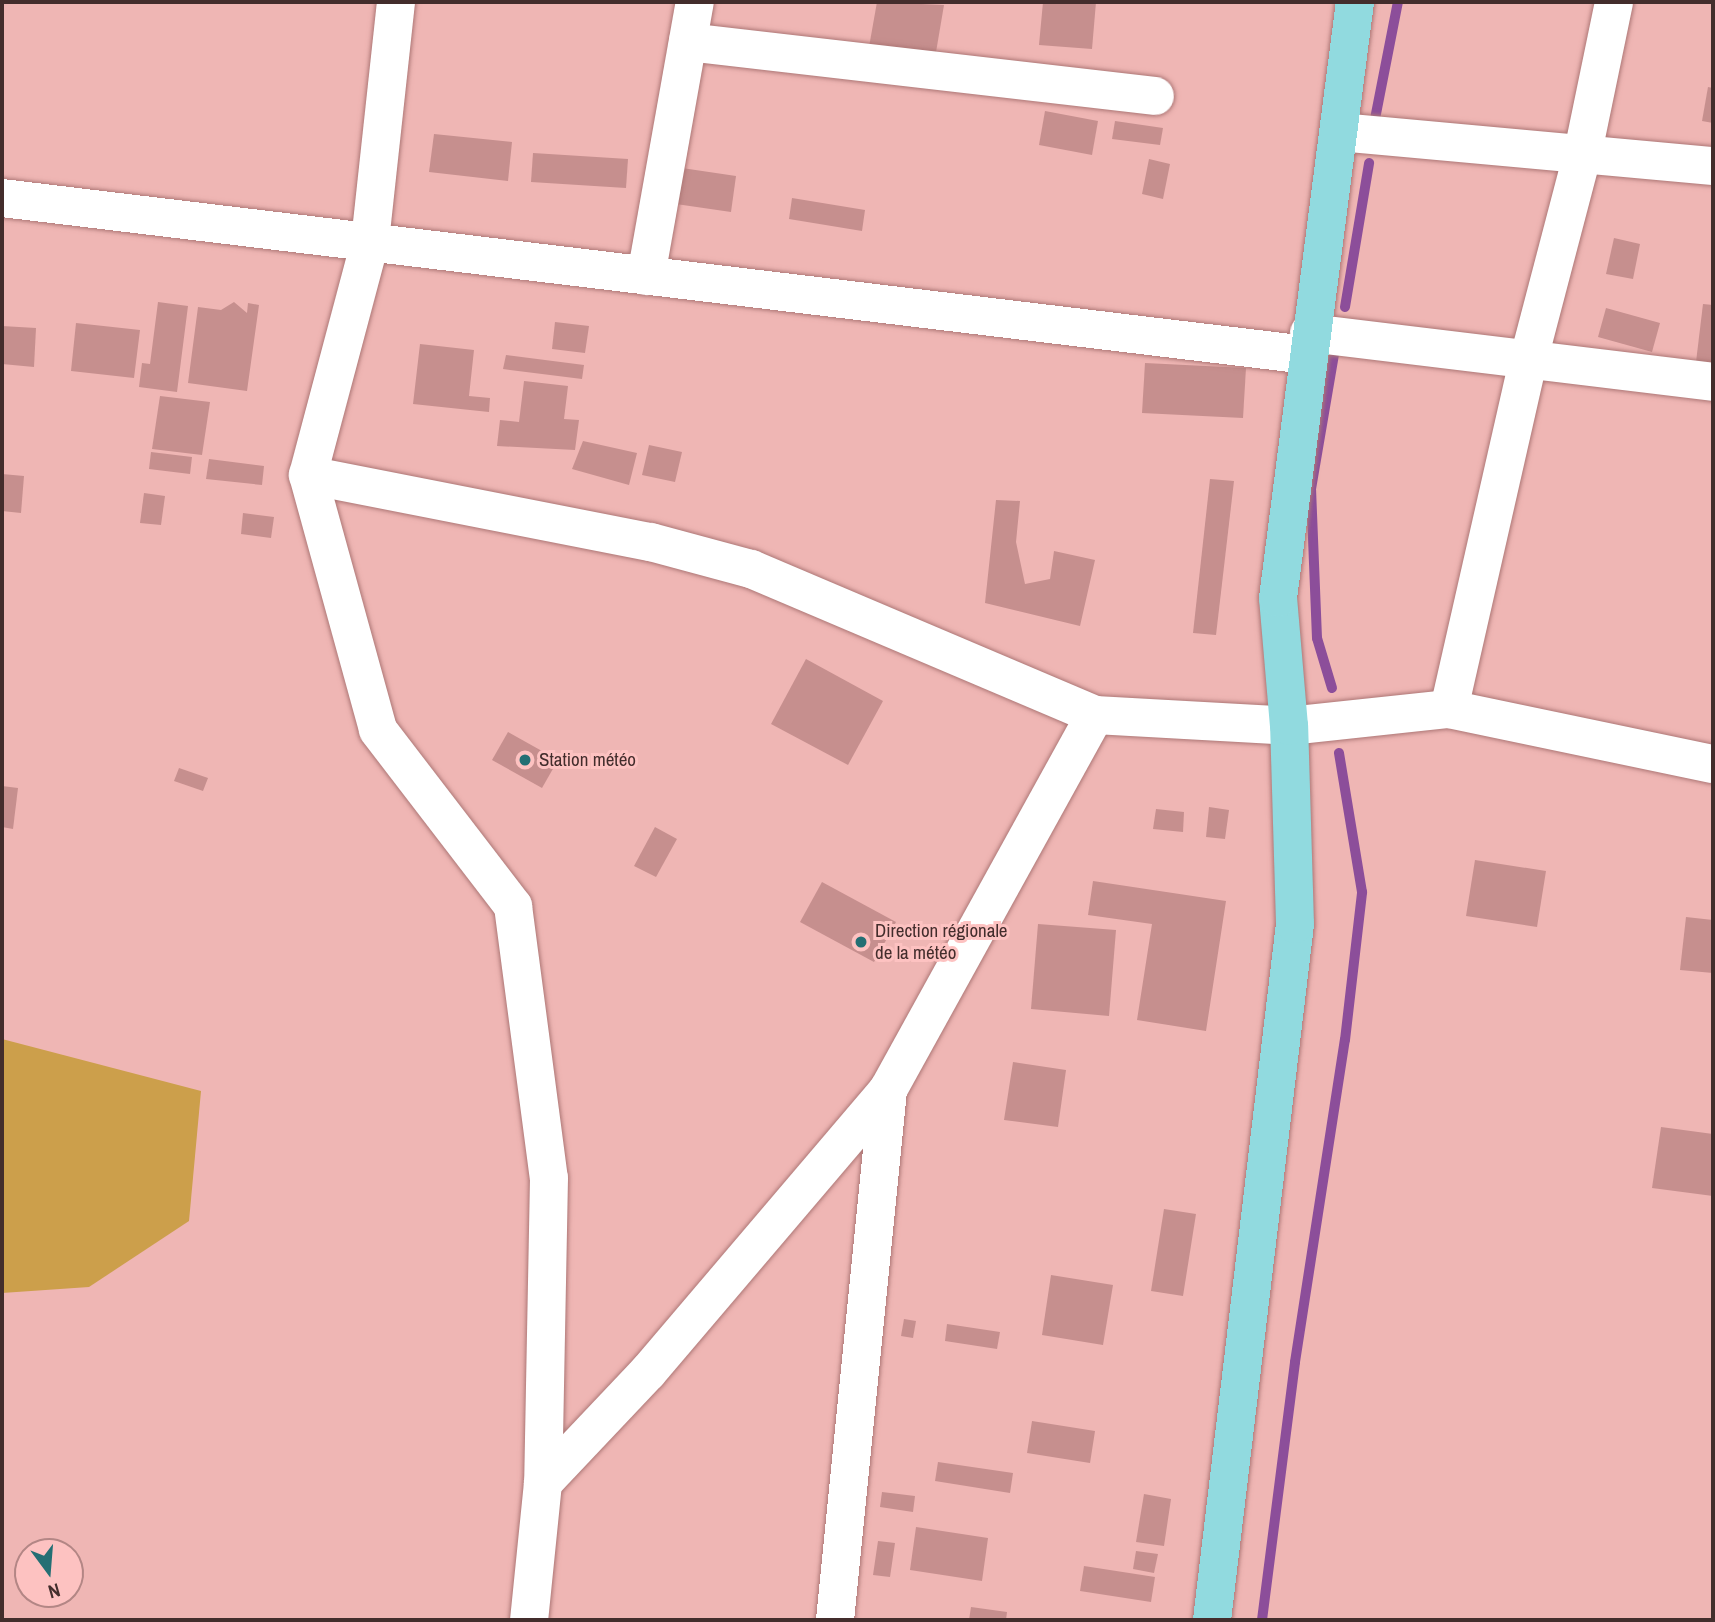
<!DOCTYPE html>
<meta charset="utf-8">
<style>
body{margin:0}
#map{position:relative;width:1715px;height:1622px;overflow:hidden;background:#efb6b4;font-family:"Archivo Narrow",sans-serif}
div>[style]{position:absolute}
.green>*{inset:0;background:#cc9f4b}
.stream>*{height:10px;margin:-5px;padding:0 5px;transform-origin:5px;border-radius:5px;background:#8c4e9a}
.building>*{inset:0;background:#c68f8e}
.roads{filter:drop-shadow(0 0 2px #ad7776) drop-shadow(0 0 2px #ad7776)}
.street>*{height:38px;margin:-19px;padding:0 19px;transform-origin:19px;border-radius:19px;background:#fff}
.primary>*{height:38px;margin:-19px;padding:0 19px;transform-origin:19px;border-radius:19px;background:#91dadf}
.dots>*{width:19px;height:19px;translate:-50% -50%;box-sizing:border-box;border:4px solid #fdc2c1;border-radius:50%}
span{translate:-50% -50%;white-space:nowrap;text-align:center;line-height:1.15;-webkit-text-stroke:6px #fdc2c1;paint-order:stroke}
.poi-label{font-size:19px;color:#432d2c}
.left{translate:0 -50%;text-align:left}
.frame{position:absolute;inset:0;border:4px solid #432d2c;pointer-events:none}
.north{position:absolute;left:14px;top:1538px;width:70px;height:70px;box-sizing:border-box;background:#fdc2c1;border:2px solid #b38685;border-radius:50%;rotate:164deg;font-size:19px;font-weight:700;line-height:28px;text-align:center;color:#432d2c}
.north::after{content:'';display:block;margin:auto;width:24px;height:32px;background:#246f74;clip-path:polygon(50% 0,100% 100%,50% 72%,0 100%)}
</style>
<div id="map">
<div class="green">
<div style="clip-path:polygon(2px 1039px,201px 1091px,189px 1221px,89px 1287px,2px 1293px)"></div>
</div>
<div class="stream">
<div style="left:1374px;top:124px;width:124px;rotate:-78.9deg"></div>
<div style="left:1345px;top:307px;width:146px;rotate:-80.5deg"></div>
<div style="left:1332px;top:688px;width:52px;rotate:-106.7deg"></div>
<div style="left:1317px;top:638px;width:149px;rotate:-92.3deg"></div>
<div style="left:1311px;top:489px;width:136px;rotate:-80.3deg"></div>
<div style="left:1262px;top:1620px;width:260px;rotate:-82.7deg"></div>
<div style="left:1295px;top:1362px;width:326px;rotate:-81.2deg"></div>
<div style="left:1345px;top:1040px;width:149px;rotate:-83.4deg"></div>
<div style="left:1362px;top:892px;width:141px;rotate:-99.4deg"></div>
</div>
<div class="building">
<div style="clip-path:polygon(877px 2px,944px 5px,935px 58px,869px 47px)"></div>
<div style="clip-path:polygon(1043px 2px,1096px 2px,1092px 49px,1039px 45px)"></div>
<div style="clip-path:polygon(1708px 87px,1713px 88px,1713px 123px,1702px 121px)"></div>
<div style="clip-path:polygon(1045px 111px,1098px 121px,1092px 155px,1039px 145px)"></div>
<div style="clip-path:polygon(1115px 121px,1163px 128px,1160px 145px,1112px 139px)"></div>
<div style="clip-path:polygon(434px 134px,512px 142px,508px 181px,429px 172px)"></div>
<div style="clip-path:polygon(533px 153px,628px 159px,626px 188px,531px 182px)"></div>
<div style="clip-path:polygon(1149px 159px,1170px 164px,1163px 199px,1142px 194px)"></div>
<div style="clip-path:polygon(682px 168px,736px 176px,731px 212px,676px 204px)"></div>
<div style="clip-path:polygon(792px 198px,865px 210px,862px 231px,789px 219px)"></div>
<div style="clip-path:polygon(1614px 238px,1640px 244px,1633px 279px,1606px 274px)"></div>
<div style="clip-path:polygon(158px 302px,188px 306px,177px 392px,139px 387px,142px 363px,150px 364px)"></div>
<div style="clip-path:polygon(234px 302px,247px 313px,248px 303px,259px 305px,247px 391px,188px 383px,198px 307px,221px 310px)"></div>
<div style="clip-path:polygon(1703px 304px,1713px 305px,1713px 364px,1696px 362px)"></div>
<div style="clip-path:polygon(1606px 308px,1660px 323px,1652px 352px,1598px 337px)"></div>
<div style="clip-path:polygon(555px 322px,589px 326px,585px 353px,552px 349px)"></div>
<div style="clip-path:polygon(76px 323px,140px 330px,134px 378px,71px 371px)"></div>
<div style="clip-path:polygon(2px 326px,36px 328px,34px 367px,2px 364px)"></div>
<div style="clip-path:polygon(420px 344px,474px 350px,469px 396px,490px 398px,489px 412px,413px 404px)"></div>
<div style="clip-path:polygon(506px 355px,584px 365px,582px 379px,503px 369px)"></div>
<div style="clip-path:polygon(1145px 363px,1246px 368px,1243px 418px,1142px 413px)"></div>
<div style="clip-path:polygon(524px 381px,568px 386px,564px 419px,579px 420px,575px 450px,497px 446px,500px 420px,519px 422px)"></div>
<div style="clip-path:polygon(160px 396px,210px 402px,202px 455px,152px 449px)"></div>
<div style="clip-path:polygon(583px 441px,637px 453px,629px 485px,572px 469px)"></div>
<div style="clip-path:polygon(649px 445px,682px 452px,675px 482px,642px 475px)"></div>
<div style="clip-path:polygon(151px 452px,192px 457px,190px 474px,149px 469px)"></div>
<div style="clip-path:polygon(209px 459px,264px 466px,262px 485px,206px 479px)"></div>
<div style="clip-path:polygon(2px 474px,24px 476px,21px 513px,2px 511px)"></div>
<div style="clip-path:polygon(1210px 479px,1234px 481px,1216px 635px,1193px 633px)"></div>
<div style="clip-path:polygon(144px 493px,165px 496px,161px 525px,140px 523px)"></div>
<div style="clip-path:polygon(996px 500px,1020px 501px,1016px 542px,1025px 584px,1050px 579px,1054px 551px,1095px 560px,1080px 626px,985px 603px)"></div>
<div style="clip-path:polygon(243px 513px,274px 517px,271px 538px,241px 534px)"></div>
<div style="clip-path:polygon(806px 659px,883px 701px,848px 765px,771px 724px)"></div>
<div style="clip-path:polygon(508px 732px,558px 760px,542px 788px,492px 760px)"></div>
<div style="clip-path:polygon(179px 768px,208px 778px,203px 791px,174px 781px)"></div>
<div style="clip-path:polygon(2px 786px,18px 788px,13px 829px,2px 827px)"></div>
<div style="clip-path:polygon(1209px 807px,1229px 810px,1225px 839px,1206px 837px)"></div>
<div style="clip-path:polygon(1156px 809px,1184px 812px,1183px 832px,1153px 829px)"></div>
<div style="clip-path:polygon(655px 827px,677px 839px,656px 877px,634px 866px)"></div>
<div style="clip-path:polygon(1475px 860px,1546px 871px,1537px 927px,1466px 916px)"></div>
<div style="clip-path:polygon(1093px 881px,1226px 901px,1206px 1031px,1137px 1020px,1152px 924px,1088px 915px)"></div>
<div style="clip-path:polygon(822px 882px,896px 922px,874px 962px,800px 922px)"></div>
<div style="clip-path:polygon(1686px 917px,1713px 920px,1713px 973px,1680px 970px)"></div>
<div style="clip-path:polygon(1038px 924px,1116px 930px,1109px 1016px,1031px 1009px)"></div>
<div style="clip-path:polygon(1013px 1062px,1066px 1070px,1058px 1127px,1004px 1120px)"></div>
<div style="clip-path:polygon(1661px 1127px,1713px 1134px,1713px 1196px,1652px 1188px)"></div>
<div style="clip-path:polygon(1164px 1209px,1196px 1214px,1183px 1296px,1151px 1291px)"></div>
<div style="clip-path:polygon(1051px 1275px,1113px 1285px,1103px 1345px,1042px 1335px)"></div>
<div style="clip-path:polygon(904px 1319px,916px 1321px,913px 1338px,901px 1336px)"></div>
<div style="clip-path:polygon(947px 1324px,1000px 1332px,997px 1349px,945px 1341px)"></div>
<div style="clip-path:polygon(1032px 1421px,1095px 1431px,1090px 1463px,1027px 1453px)"></div>
<div style="clip-path:polygon(938px 1462px,1013px 1473px,1010px 1493px,935px 1481px)"></div>
<div style="clip-path:polygon(882px 1492px,915px 1496px,913px 1512px,880px 1507px)"></div>
<div style="clip-path:polygon(1144px 1494px,1171px 1499px,1164px 1546px,1136px 1542px)"></div>
<div style="clip-path:polygon(916px 1527px,988px 1538px,982px 1581px,910px 1570px)"></div>
<div style="clip-path:polygon(878px 1541px,895px 1543px,890px 1577px,873px 1575px)"></div>
<div style="clip-path:polygon(1136px 1551px,1158px 1554px,1154px 1573px,1133px 1569px)"></div>
<div style="clip-path:polygon(1084px 1566px,1155px 1577px,1151px 1602px,1080px 1591px)"></div>
<div style="clip-path:polygon(971px 1607px,1007px 1612px,1006px 1620px,969px 1620px)"></div>
</div>
<div class="roads">
<div class="street">
<div style="left:396px;top:2px;width:241px;rotate:96.2deg"></div>
<div style="left:370px;top:242px;width:241px;rotate:104.9deg"></div>
<div style="left:308px;top:475px;width:349px;rotate:11.1deg"></div>
<div style="left:651px;top:542px;width:104px;rotate:15.1deg"></div>
<div style="left:751px;top:569px;width:374px;rotate:23deg"></div>
<div style="left:1095px;top:715px;width:194px;rotate:3.2deg"></div>
<div style="left:1289px;top:726px;width:161px;rotate:-6.1deg"></div>
<div style="left:1449px;top:709px;width:270px;rotate:11.8deg"></div>
<div style="left:688px;top:42px;width:470px;rotate:6.6deg"></div>
<div style="left:1339px;top:132px;width:376px;rotate:5.2deg"></div>
<div style="left:2px;top:198px;width:1314px;rotate:6.86deg"></div>
<div style="left:646px;top:276px;width:278px;rotate:-79.9deg"></div>
<div style="left:1309px;top:333px;width:407px;rotate:6.9deg"></div>
<div style="left:308px;top:475px;width:264px;rotate:74.6deg"></div>
<div style="left:378px;top:730px;width:222px;rotate:52.5deg"></div>
<div style="left:513px;top:906px;width:274px;rotate:82.5deg"></div>
<div style="left:549px;top:1178px;width:305px;rotate:91.1deg"></div>
<div style="left:543px;top:1483px;width:138px;rotate:95.8deg"></div>
<div style="left:1449px;top:709px;width:360px;rotate:-77.2deg"></div>
<div style="left:1529px;top:358px;width:213px;rotate:-75.3deg"></div>
<div style="left:1583px;top:152px;width:153px;rotate:-78.3deg"></div>
<div style="left:543px;top:1483px;width:153px;rotate:-46.6deg"></div>
<div style="left:648px;top:1372px;width:370px;rotate:-49.6deg"></div>
<div style="left:835px;top:1620px;width:533px;rotate:-84.29deg"></div>
<div style="left:888px;top:1090px;width:428px;rotate:-61.1deg"></div>
</div>
<div class="primary">
<div style="left:1212px;top:1620px;width:701px;rotate:-83.2deg"></div>
<div style="left:1295px;top:924px;width:198px;rotate:-91.7deg"></div>
<div style="left:1289px;top:726px;width:128px;rotate:-94.9deg"></div>
<div style="left:1278px;top:598px;width:601px;rotate:-82.64deg"></div>
</div>
</div>
<div class="dots">
<div style="left:525px;top:760px;background:#246f74"></div>
<div style="left:861px;top:942px;background:#246f74"></div>
</div>
<div class="poi-label">
<span class="left" style="left:539px;top:760px">Station météo</span>
<span class="left" style="left:875px;top:942px">Direction régionale<br>de la météo</span>
</div>
<div class="frame"></div>
<div class="north">N</div>
</div>
